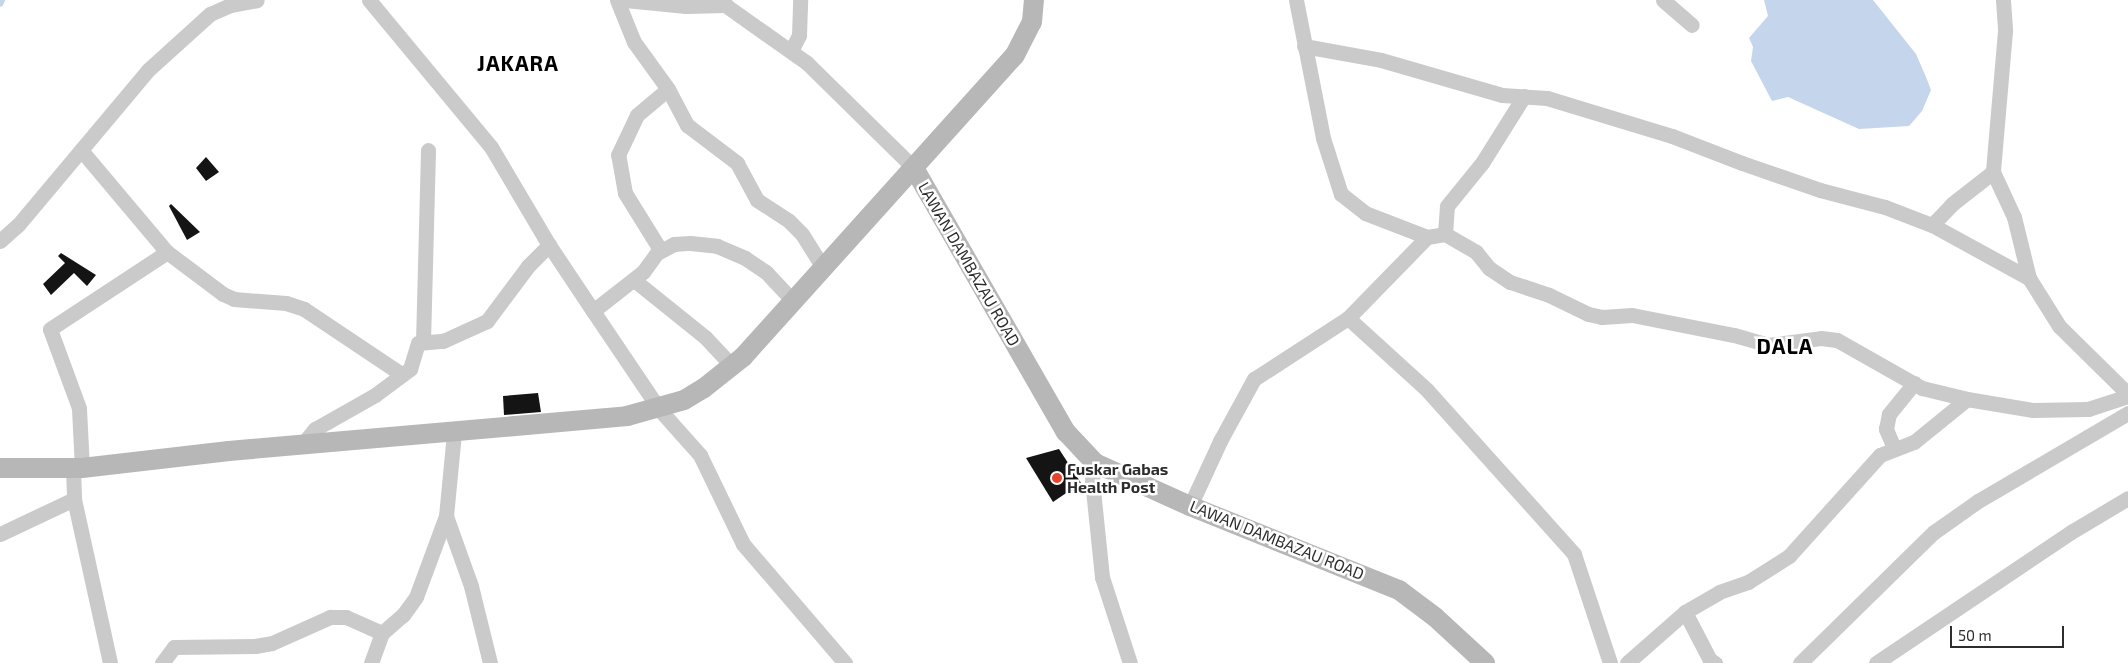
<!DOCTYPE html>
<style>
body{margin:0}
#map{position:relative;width:2128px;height:663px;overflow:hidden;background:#fff;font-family:"Exo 2",sans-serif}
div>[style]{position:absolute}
.water>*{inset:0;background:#c5d5ec}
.stream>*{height:4.5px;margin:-2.25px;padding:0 2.25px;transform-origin:2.25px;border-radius:2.25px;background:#c5d5ec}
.building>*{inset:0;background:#141414}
.minor>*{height:15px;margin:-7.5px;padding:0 7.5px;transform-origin:7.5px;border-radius:7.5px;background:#cacaca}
.secondary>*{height:20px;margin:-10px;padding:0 10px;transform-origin:10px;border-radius:10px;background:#b7b7b7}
.dots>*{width:14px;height:14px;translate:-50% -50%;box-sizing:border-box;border:2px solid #fff;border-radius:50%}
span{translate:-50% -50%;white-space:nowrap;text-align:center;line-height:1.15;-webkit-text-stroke:5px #fff;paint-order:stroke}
.street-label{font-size:16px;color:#2d2d2d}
.poi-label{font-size:16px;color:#2d2d2d;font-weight:700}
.left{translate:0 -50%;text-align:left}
.district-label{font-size:21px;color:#000;font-weight:700;letter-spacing:1px}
.scale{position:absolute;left:1950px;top:626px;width:114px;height:22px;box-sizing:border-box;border:2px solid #2d2d2d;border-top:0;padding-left:6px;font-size:15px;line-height:18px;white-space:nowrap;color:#2d2d2d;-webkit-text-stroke:4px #fff;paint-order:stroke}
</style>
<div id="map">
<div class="water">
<div style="clip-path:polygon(1764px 0,1873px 0,1916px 54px,1926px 77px,1931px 90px,1922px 111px,1909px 126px,1859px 129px,1788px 97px,1772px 101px,1751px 61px,1753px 47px,1749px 38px,1768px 16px)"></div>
</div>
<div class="stream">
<div style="left:0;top:4px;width:4px;rotate:-63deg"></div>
</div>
<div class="building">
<div style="clip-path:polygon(206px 157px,219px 172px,206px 181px,196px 168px)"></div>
<div style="clip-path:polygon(171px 204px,200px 232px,187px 240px,169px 206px)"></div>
<div style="clip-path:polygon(61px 253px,96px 275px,87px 286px,74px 273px,51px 295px,43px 284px,65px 263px,58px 256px)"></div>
<div style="clip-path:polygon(538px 393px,541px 412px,504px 415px,503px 396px)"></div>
<div style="clip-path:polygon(1059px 449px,1081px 483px,1053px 502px,1026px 458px)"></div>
</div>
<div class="minor">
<div style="left:369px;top:0;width:191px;rotate:50.3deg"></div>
<div style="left:491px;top:147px;width:114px;rotate:59.4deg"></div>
<div style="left:549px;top:245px;width:79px;rotate:56.3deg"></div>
<div style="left:593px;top:311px;width:118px;rotate:56deg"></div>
<div style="left:659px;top:409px;width:62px;rotate:48.3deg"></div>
<div style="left:700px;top:455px;width:99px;rotate:64.2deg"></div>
<div style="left:743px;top:544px;width:157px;rotate:49.4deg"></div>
<div style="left:617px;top:0;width:45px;rotate:68deg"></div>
<div style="left:634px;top:42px;width:58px;rotate:54.1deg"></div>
<div style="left:668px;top:89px;width:41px;rotate:62.2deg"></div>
<div style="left:687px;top:125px;width:63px;rotate:37.2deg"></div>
<div style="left:737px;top:163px;width:42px;rotate:61.6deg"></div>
<div style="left:757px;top:200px;width:38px;rotate:33deg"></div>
<div style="left:789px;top:221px;width:18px;rotate:45deg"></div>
<div style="left:802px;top:234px;width:40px;rotate:58deg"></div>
<div style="left:625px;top:0;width:61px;rotate:5.6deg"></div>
<div style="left:686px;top:6px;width:40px;rotate:-1.4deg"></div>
<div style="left:718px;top:0;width:109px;rotate:35.3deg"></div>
<div style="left:807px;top:63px;width:150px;rotate:44.5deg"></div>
<div style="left:1296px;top:0;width:141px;rotate:78.9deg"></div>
<div style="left:1323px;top:138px;width:59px;rotate:72.2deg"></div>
<div style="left:1341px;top:194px;width:31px;rotate:38deg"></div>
<div style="left:1365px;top:213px;width:66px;rotate:21.2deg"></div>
<div style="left:1663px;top:0;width:38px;rotate:41deg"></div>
<div style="left:2003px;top:0;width:31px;rotate:86deg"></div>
<div style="left:2005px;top:31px;width:142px;rotate:94.9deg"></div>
<div style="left:1993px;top:172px;width:50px;rotate:65deg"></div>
<div style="left:2014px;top:217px;width:63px;rotate:76.2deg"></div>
<div style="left:2029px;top:278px;width:57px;rotate:58deg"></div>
<div style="left:2059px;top:326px;width:97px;rotate:44.6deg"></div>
<div style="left:1304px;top:46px;width:78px;rotate:10.3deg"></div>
<div style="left:1381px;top:60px;width:126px;rotate:16.1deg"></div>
<div style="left:1502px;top:95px;width:45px;rotate:3.8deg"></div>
<div style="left:1547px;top:98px;width:131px;rotate:16.9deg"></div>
<div style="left:1672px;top:136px;width:75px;rotate:21.1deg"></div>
<div style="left:1742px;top:163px;width:83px;rotate:19.1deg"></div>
<div style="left:1820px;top:190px;width:67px;rotate:14.7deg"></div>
<div style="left:1885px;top:207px;width:50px;rotate:21deg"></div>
<div style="left:1932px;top:225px;width:111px;rotate:28.7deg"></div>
<div style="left:791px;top:51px;width:18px;rotate:-63deg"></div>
<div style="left:799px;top:35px;width:35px;rotate:-88deg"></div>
<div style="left:81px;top:150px;width:133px;rotate:49.9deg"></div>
<div style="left:167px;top:252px;width:70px;rotate:36.9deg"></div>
<div style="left:223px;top:294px;width:12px;rotate:24deg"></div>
<div style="left:234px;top:299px;width:52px;rotate:4.4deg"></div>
<div style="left:286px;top:303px;width:19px;rotate:18deg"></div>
<div style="left:304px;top:309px;width:117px;rotate:33.8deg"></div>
<div style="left:1932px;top:225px;width:29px;rotate:-46deg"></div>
<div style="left:1952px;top:204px;width:52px;rotate:-38deg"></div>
<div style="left:1445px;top:234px;width:36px;rotate:30deg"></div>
<div style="left:1476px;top:252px;width:21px;rotate:51deg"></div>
<div style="left:1489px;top:268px;width:25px;rotate:34deg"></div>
<div style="left:1510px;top:282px;width:41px;rotate:18.4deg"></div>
<div style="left:1549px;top:295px;width:43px;rotate:26deg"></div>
<div style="left:1588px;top:314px;width:14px;rotate:12deg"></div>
<div style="left:1602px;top:317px;width:30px;rotate:-4deg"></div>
<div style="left:1632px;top:315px;width:104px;rotate:11.1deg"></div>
<div style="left:1734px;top:335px;width:35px;rotate:16deg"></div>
<div style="left:1768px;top:345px;width:53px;rotate:-7.5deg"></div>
<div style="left:1821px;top:338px;width:16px;rotate:7deg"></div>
<div style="left:1837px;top:340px;width:98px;rotate:29.5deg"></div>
<div style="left:1922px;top:388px;width:46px;rotate:13.7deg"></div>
<div style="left:1967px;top:399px;width:67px;rotate:9.5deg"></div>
<div style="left:2033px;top:410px;width:55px;rotate:-1deg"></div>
<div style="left:2088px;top:409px;width:42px;rotate:-18deg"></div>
<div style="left:0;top:241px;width:24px;rotate:-42deg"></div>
<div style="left:18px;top:225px;width:202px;rotate:-50deg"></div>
<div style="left:148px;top:70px;width:84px;rotate:-42.1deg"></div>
<div style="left:210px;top:14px;width:22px;rotate:-24deg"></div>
<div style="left:230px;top:5px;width:27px;rotate:-10deg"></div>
<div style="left:661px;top:251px;width:68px;rotate:-121.8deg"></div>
<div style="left:625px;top:193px;width:39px;rotate:-100deg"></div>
<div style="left:618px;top:155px;width:44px;rotate:-64.6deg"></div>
<div style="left:637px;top:115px;width:40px;rotate:-40deg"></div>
<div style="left:634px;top:280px;width:91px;rotate:38.8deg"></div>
<div style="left:705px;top:337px;width:41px;rotate:47deg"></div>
<div style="left:593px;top:311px;width:63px;rotate:-38deg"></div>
<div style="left:643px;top:272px;width:24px;rotate:-54deg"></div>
<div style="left:657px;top:253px;width:19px;rotate:-28deg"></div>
<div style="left:674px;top:244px;width:16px;rotate:-4deg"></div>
<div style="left:690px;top:243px;width:27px;rotate:6deg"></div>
<div style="left:717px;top:246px;width:30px;rotate:23deg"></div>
<div style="left:745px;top:258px;width:25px;rotate:34deg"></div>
<div style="left:766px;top:272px;width:40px;rotate:47deg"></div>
<div style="left:1348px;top:318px;width:107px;rotate:42.3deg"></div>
<div style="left:1427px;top:390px;width:220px;rotate:48.1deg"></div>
<div style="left:1574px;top:554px;width:115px;rotate:71.7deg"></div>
<div style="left:423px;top:342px;width:192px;rotate:-88.5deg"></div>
<div style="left:454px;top:433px;width:83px;rotate:95.5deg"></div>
<div style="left:446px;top:516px;width:74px;rotate:70.3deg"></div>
<div style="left:471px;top:586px;width:79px;rotate:76.1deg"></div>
<div style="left:301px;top:446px;width:22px;rotate:-51deg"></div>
<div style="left:315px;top:429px;width:69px;rotate:-29.5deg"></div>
<div style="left:375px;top:395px;width:44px;rotate:-36.6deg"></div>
<div style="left:410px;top:369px;width:27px;rotate:-73deg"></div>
<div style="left:418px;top:343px;width:25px;rotate:-5deg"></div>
<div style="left:443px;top:341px;width:48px;rotate:-24.4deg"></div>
<div style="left:487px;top:321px;width:69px;rotate:-53.3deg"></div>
<div style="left:528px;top:266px;width:30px;rotate:-45deg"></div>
<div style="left:1894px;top:448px;width:21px;rotate:-113deg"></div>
<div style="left:1886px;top:429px;width:15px;rotate:-79deg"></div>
<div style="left:1889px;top:414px;width:40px;rotate:-51deg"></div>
<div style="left:1095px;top:463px;width:17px;rotate:100deg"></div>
<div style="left:1092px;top:480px;width:98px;rotate:84.1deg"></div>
<div style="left:1102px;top:577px;width:90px;rotate:72deg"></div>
<div style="left:73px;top:468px;width:31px;rotate:88deg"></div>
<div style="left:74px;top:499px;width:168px;rotate:77.6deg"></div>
<div style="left:82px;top:468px;width:60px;rotate:-92.9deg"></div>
<div style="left:79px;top:408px;width:84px;rotate:-110.2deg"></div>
<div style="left:50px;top:329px;width:140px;rotate:-33.3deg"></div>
<div style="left:1190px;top:506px;width:72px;rotate:-65.2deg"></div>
<div style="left:1220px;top:441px;width:71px;rotate:-61.3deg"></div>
<div style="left:1254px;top:379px;width:112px;rotate:-33deg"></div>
<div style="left:1348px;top:318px;width:113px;rotate:-45.7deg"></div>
<div style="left:1427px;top:237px;width:18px;rotate:-9deg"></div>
<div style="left:1445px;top:234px;width:28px;rotate:-86deg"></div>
<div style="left:1447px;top:206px;width:55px;rotate:-50.9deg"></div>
<div style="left:1482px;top:163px;width:79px;rotate:-57.9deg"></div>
<div style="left:0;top:534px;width:82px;rotate:-25.3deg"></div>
<div style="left:1685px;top:612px;width:54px;rotate:62.5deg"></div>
<div style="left:1710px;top:660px;width:6px;rotate:31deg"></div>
<div style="left:162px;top:663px;width:20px;rotate:-53deg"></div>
<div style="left:174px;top:647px;width:81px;rotate:-0.7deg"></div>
<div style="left:255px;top:646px;width:17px;rotate:-10deg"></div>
<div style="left:272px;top:643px;width:64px;rotate:-24.1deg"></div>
<div style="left:330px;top:617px;width:16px"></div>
<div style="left:346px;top:617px;width:39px;rotate:24deg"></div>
<div style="left:371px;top:663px;width:32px;rotate:-70deg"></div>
<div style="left:382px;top:633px;width:28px;rotate:-41deg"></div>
<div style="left:403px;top:615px;width:22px;rotate:-54deg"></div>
<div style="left:416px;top:597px;width:86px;rotate:-69.7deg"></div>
<div style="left:1627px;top:663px;width:77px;rotate:-41.3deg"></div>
<div style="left:1685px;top:612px;width:39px;rotate:-30deg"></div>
<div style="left:1719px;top:592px;width:31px;rotate:-19deg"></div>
<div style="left:1748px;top:582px;width:49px;rotate:-32.4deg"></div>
<div style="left:1789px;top:556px;width:136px;rotate:-48deg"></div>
<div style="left:1880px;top:455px;width:36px;rotate:-21deg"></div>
<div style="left:1914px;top:442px;width:68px;rotate:-39.1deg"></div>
<div style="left:1800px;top:663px;width:187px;rotate:-44.4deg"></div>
<div style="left:1934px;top:532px;width:54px;rotate:-35.2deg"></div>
<div style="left:1978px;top:501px;width:174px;rotate:-30.4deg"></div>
<div style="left:1876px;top:663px;width:235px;rotate:-33.9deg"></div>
<div style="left:2071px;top:532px;width:66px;rotate:-30.8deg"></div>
</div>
<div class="secondary">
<div style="left:914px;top:168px;width:305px;rotate:60.1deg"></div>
<div style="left:1066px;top:432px;width:42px;rotate:46.9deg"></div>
<div style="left:1095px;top:463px;width:104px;rotate:24.4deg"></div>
<div style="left:1190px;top:506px;width:225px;rotate:21.9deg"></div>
<div style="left:1399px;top:590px;width:45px;rotate:36.9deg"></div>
<div style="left:1435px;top:617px;width:68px;rotate:42.6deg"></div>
<div style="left:0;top:468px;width:82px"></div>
<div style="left:82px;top:468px;width:148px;rotate:-6.6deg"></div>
<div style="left:229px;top:451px;width:400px;rotate:-5deg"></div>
<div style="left:627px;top:416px;width:59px;rotate:-15.7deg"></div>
<div style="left:684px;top:400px;width:23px;rotate:-31deg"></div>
<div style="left:704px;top:388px;width:50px;rotate:-38.5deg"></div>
<div style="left:743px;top:357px;width:406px;rotate:-48deg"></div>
<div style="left:1015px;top:55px;width:37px;rotate:-63deg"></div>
<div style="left:1032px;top:22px;width:22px;rotate:-85deg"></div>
</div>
<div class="dots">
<div style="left:1057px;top:478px;background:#e8422a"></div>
</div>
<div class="street-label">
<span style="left:969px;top:264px;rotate:60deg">LAWAN DAMBAZAU ROAD</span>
<span style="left:1277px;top:540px;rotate:22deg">LAWAN DAMBAZAU ROAD</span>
</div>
<div class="poi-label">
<span class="left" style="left:1067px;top:478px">Fuskar Gabas<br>Health Post</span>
</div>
<div class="district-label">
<span style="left:518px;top:63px">JAKARA</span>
<span style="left:1785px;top:346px">DALA</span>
</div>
<div class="scale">50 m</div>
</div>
